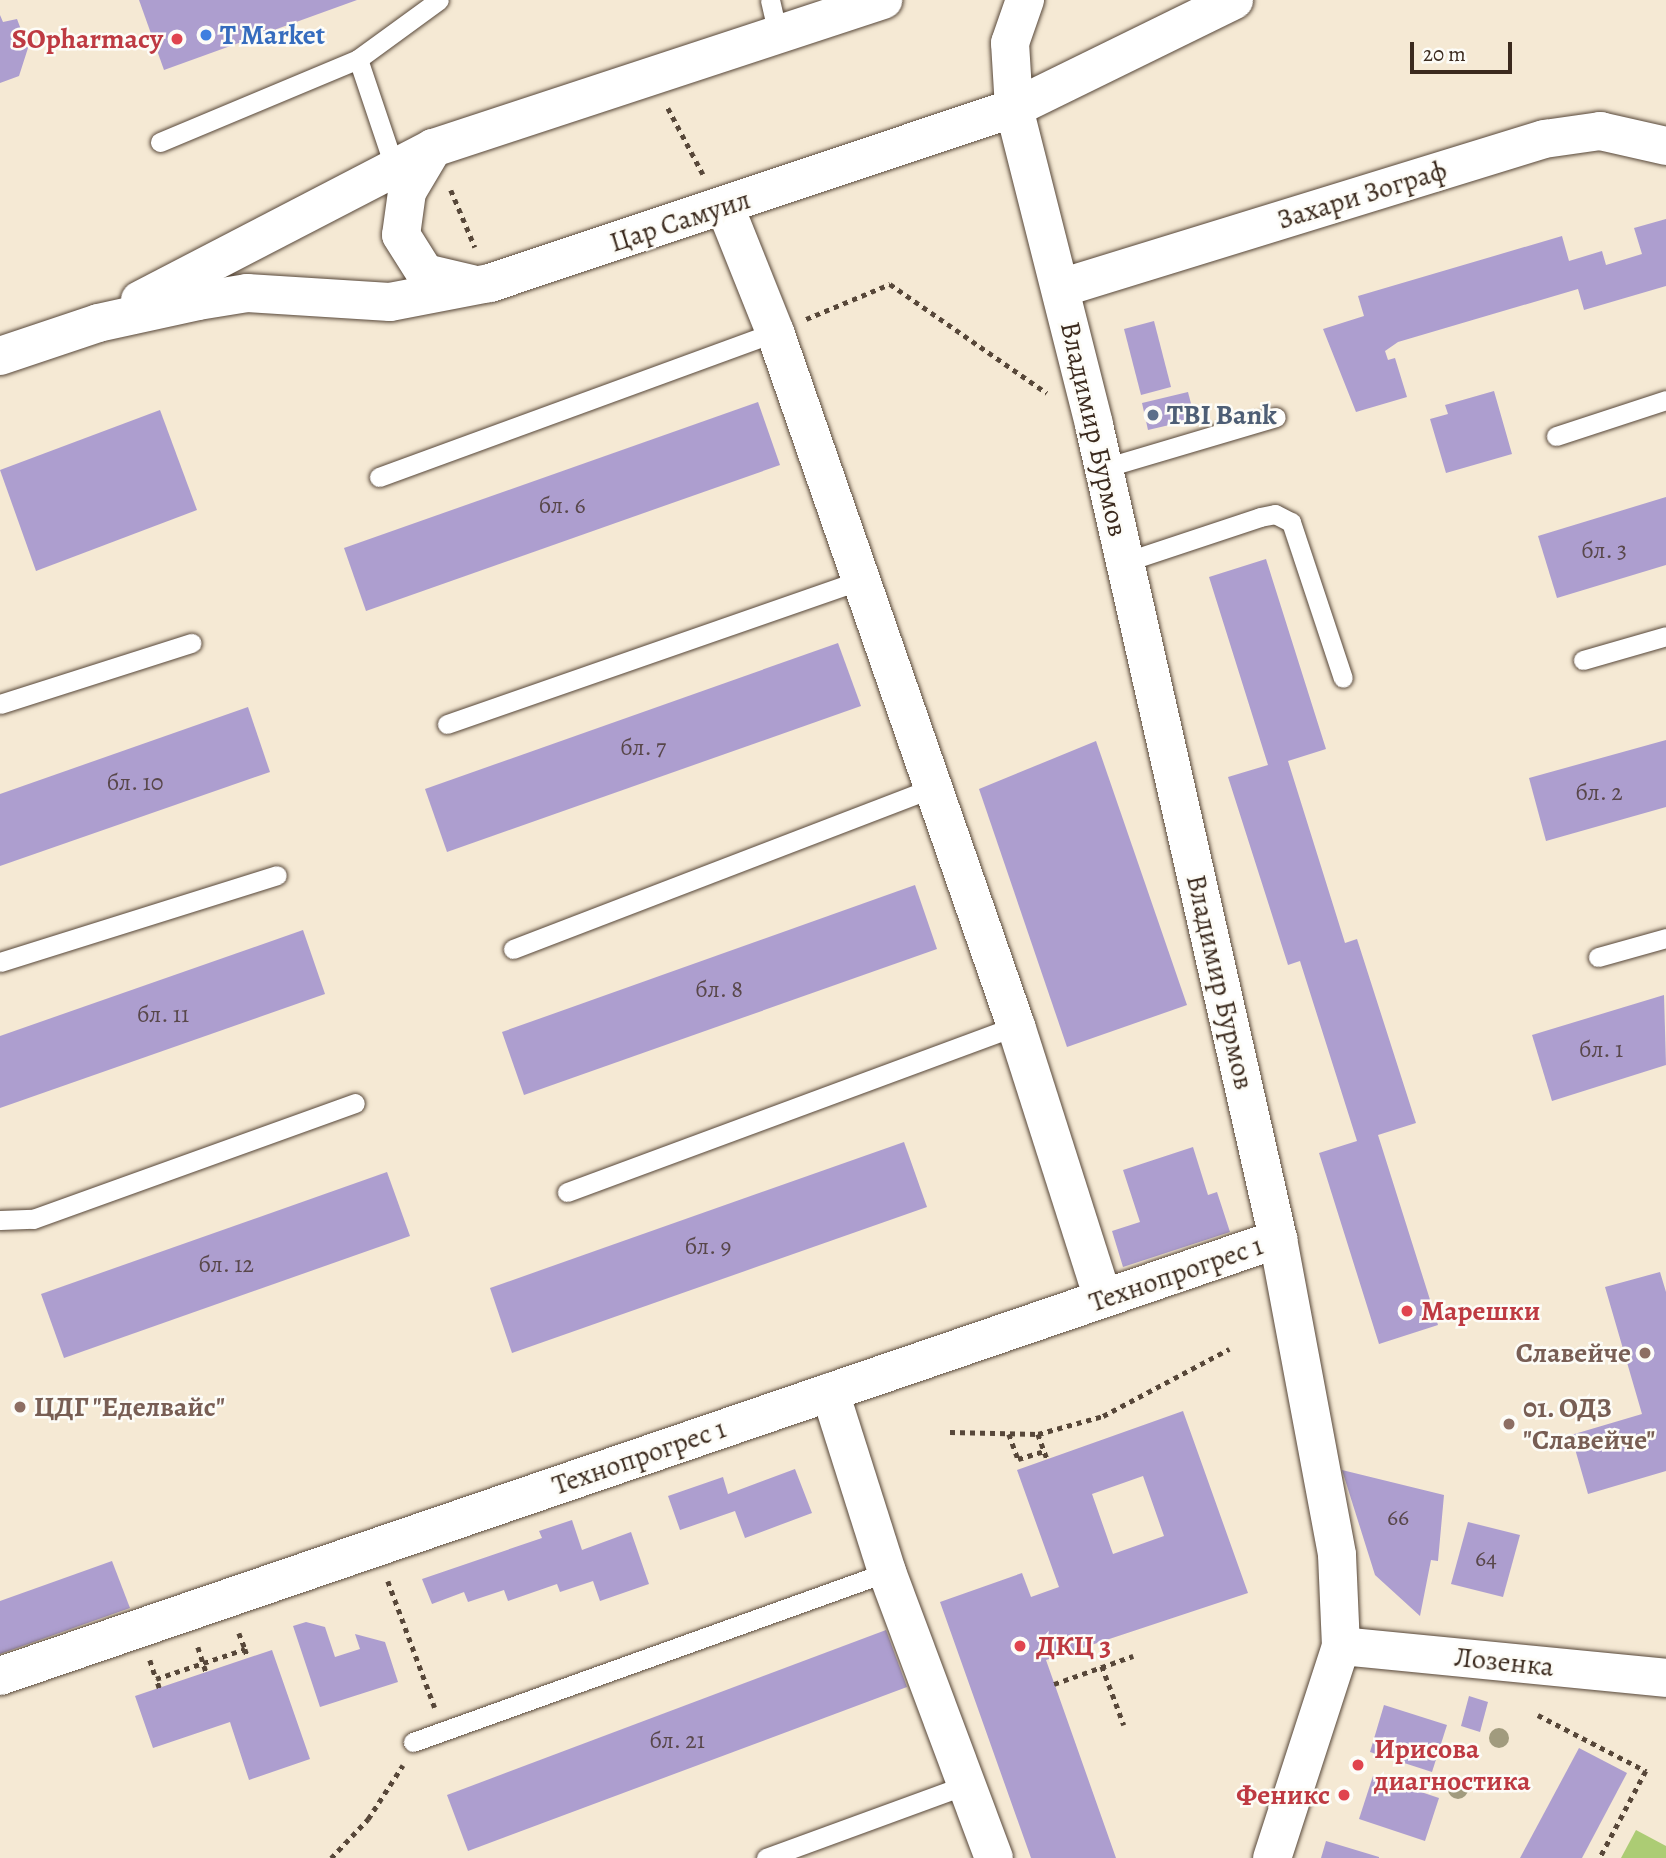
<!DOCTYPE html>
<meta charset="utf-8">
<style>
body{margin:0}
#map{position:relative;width:1666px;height:1858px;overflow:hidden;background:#f5e9d4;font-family:Alegreya,serif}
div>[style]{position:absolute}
.green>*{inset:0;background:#accc74}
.building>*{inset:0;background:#ad9ecf}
.path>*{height:4.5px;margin-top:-2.25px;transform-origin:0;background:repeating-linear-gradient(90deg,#574739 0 5px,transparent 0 10px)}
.roads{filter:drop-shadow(0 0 2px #574739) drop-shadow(0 0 2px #574739)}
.service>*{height:19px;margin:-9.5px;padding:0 9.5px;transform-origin:9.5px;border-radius:9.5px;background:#fff}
.minor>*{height:38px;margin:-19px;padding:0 19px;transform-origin:19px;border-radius:19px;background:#fff}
.tertiary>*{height:38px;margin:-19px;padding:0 19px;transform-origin:19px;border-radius:19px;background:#fff}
.trees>*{width:20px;height:20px;margin:-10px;border-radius:50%;background:#a19b7e}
.dots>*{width:19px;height:19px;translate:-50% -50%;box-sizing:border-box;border:4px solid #fdfcf7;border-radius:50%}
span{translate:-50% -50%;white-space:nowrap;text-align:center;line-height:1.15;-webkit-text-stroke:5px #fdfcf7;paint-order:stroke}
.number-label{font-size:24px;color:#58474a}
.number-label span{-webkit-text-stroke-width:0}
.shop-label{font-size:28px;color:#366cbe;font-weight:700}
.left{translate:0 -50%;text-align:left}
.health-label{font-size:28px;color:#be3a42;font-weight:700}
.right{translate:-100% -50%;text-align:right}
.street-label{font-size:28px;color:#3b2a1e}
.service-label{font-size:28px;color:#4e5e75;font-weight:700}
.education-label{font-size:28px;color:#785e54;font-weight:700}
.scale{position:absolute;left:1410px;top:42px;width:102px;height:32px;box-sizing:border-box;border:4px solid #3b2a1e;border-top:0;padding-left:9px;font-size:21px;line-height:24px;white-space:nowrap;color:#3b2a1e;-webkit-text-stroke:5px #fdfcf7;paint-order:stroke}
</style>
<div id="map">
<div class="green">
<div style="clip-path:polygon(1636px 1830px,1666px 1846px,1666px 1858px,1621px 1858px)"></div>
</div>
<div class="building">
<div style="clip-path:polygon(139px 0,357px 0,164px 70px)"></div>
<div style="clip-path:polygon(0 15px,3px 22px,17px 19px,28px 48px,19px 76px,0 83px)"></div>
<div style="clip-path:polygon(1666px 219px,1666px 286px,1584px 310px,1578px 289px,1398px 342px,1385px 351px,1388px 360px,1395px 358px,1407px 397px,1356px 412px,1323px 329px,1364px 316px,1358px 296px,1562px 236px,1569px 261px,1602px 251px,1606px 265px,1642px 254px,1634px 228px)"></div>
<div style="clip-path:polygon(1154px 321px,1171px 387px,1141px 395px,1124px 329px)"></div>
<div style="clip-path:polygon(1494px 391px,1512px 454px,1446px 473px,1430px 419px,1448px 414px,1445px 405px)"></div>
<div style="clip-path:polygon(1188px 392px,1195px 419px,1148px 430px,1142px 403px)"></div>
<div style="clip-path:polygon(758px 402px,780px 465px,366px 611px,344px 548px)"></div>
<div style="clip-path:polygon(160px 410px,197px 510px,36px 571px,0 470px)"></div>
<div style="clip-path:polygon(1666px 497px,1666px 565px,1557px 598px,1538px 536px)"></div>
<div style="clip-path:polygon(1266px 559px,1326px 749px,1288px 761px,1345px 943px,1357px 939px,1416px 1123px,1378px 1135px,1438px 1325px,1379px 1344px,1319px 1153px,1357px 1141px,1300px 961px,1288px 965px,1228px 777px,1268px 765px,1209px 577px)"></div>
<div style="clip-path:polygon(838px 643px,861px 706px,447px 852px,425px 789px)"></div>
<div style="clip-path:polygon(248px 707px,270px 772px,0 866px,0 794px)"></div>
<div style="clip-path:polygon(1666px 740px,1666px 807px,1546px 841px,1529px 778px)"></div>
<div style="clip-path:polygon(1096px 741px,1187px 1005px,1067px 1047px,979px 789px)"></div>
<div style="clip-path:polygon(915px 885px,937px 949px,524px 1095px,502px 1032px)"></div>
<div style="clip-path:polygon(303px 930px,325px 994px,0 1108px,0 1036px)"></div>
<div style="clip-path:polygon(1664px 995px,1666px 1065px,1552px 1101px,1532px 1035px)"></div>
<div style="clip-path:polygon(904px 1142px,927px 1207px,512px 1353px,490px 1288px)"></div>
<div style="clip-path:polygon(1193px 1147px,1208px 1195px,1217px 1192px,1230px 1232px,1123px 1267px,1112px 1231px,1140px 1222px,1123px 1170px)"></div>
<div style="clip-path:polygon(387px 1172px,410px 1236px,64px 1358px,41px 1294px)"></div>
<div style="clip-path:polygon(1660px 1272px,1666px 1292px,1666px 1471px,1588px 1494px,1571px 1435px,1642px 1414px,1605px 1287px)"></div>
<div style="clip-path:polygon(evenodd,1183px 1411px,1248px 1593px,1046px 1660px,1116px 1858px,1031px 1858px,940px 1602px,1022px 1573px,1031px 1597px,1059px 1587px,1017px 1470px,1183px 1411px,1143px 1476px,1164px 1536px,1113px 1554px,1092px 1494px,1143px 1476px)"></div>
<div style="clip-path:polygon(795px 1469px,812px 1513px,745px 1538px,735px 1511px,680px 1530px,668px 1496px,723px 1477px,728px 1494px)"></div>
<div style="clip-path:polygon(1342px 1470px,1444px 1495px,1438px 1561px,1431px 1560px,1420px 1616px,1375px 1575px)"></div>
<div style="clip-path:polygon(572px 1520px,582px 1550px,631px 1532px,649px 1584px,600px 1601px,593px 1581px,560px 1592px,557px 1584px,508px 1601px,504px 1590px,468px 1602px,464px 1592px,432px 1604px,422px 1579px,542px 1538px,539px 1531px)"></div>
<div style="clip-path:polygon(1468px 1522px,1520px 1535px,1503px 1597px,1451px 1584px)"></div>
<div style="clip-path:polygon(112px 1561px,130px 1608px,0 1654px,0 1601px)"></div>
<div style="clip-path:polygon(306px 1622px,325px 1627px,335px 1657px,360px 1649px,355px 1634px,385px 1642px,398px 1682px,320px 1707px,293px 1626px)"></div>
<div style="clip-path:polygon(886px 1630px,907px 1687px,468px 1851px,447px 1795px)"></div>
<div style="clip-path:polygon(272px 1650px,310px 1759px,249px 1780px,230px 1722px,153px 1748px,135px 1696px)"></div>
<div style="clip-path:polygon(1469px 1696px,1488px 1702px,1480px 1732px,1461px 1726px)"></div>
<div style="clip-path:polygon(1384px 1705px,1447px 1725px,1432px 1772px,1370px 1752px)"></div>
<div style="clip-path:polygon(1579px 1748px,1627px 1773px,1582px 1858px,1520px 1858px)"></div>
<div style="clip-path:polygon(1373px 1776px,1439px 1798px,1425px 1841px,1359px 1819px)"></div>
<div style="clip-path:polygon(1326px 1841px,1379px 1857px,1379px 1858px,1321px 1858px)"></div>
</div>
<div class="path">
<div style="left:668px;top:108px;width:75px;rotate:62.1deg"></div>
<div style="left:451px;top:190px;width:62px;rotate:67.2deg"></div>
<div style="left:806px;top:319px;width:91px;rotate:-22.6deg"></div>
<div style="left:890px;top:284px;width:191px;rotate:34.8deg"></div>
<div style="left:950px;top:1432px;width:88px;rotate:1.3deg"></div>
<div style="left:1038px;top:1434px;width:67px;rotate:-15.5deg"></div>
<div style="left:1103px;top:1416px;width:143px;rotate:-28deg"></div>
<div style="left:1009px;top:1434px;width:27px;rotate:70deg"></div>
<div style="left:1018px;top:1459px;width:28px;rotate:-17deg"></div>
<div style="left:1038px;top:1434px;width:27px;rotate:70deg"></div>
<div style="left:388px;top:1581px;width:135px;rotate:69.7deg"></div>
<div style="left:239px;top:1633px;width:17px;rotate:69deg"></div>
<div style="left:198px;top:1647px;width:26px;rotate:72deg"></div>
<div style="left:150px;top:1660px;width:20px;rotate:72deg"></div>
<div style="left:1102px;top:1666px;width:63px;rotate:69.6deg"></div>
<div style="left:1054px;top:1684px;width:84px;rotate:-19.5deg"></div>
<div style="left:159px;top:1688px;width:9px;rotate:-108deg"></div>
<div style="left:156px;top:1679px;width:94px;rotate:-18.6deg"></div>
<div style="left:245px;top:1649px;width:9px;rotate:72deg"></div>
<div style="left:1538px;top:1715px;width:122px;rotate:27.4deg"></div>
<div style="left:1646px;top:1771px;width:98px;rotate:117.9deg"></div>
<div style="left:331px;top:1858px;width:54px;rotate:-46.5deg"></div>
<div style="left:368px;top:1819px;width:64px;rotate:-57.1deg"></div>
</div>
<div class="roads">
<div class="service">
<div style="left:770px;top:0;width:36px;rotate:77deg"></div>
<div style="left:358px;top:59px;width:113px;rotate:71.4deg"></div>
<div style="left:160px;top:142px;width:215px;rotate:-22.7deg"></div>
<div style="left:358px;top:59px;width:100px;rotate:-36.1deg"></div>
<div style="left:1556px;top:436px;width:116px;rotate:-18.1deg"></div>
<div style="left:1104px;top:468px;width:179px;rotate:-16.5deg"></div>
<div style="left:379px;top:477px;width:422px;rotate:-20.1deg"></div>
<div style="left:1125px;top:562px;width:142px;rotate:-18.4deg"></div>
<div style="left:1260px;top:517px;width:15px;rotate:-11deg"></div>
<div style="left:1275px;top:514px;width:18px;rotate:27deg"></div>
<div style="left:1291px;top:522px;width:164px;rotate:71.6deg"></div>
<div style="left:1583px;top:660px;width:86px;rotate:-16.1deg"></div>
<div style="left:0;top:704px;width:201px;rotate:-17.7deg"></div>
<div style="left:447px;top:724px;width:437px;rotate:-19.2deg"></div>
<div style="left:513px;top:949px;width:449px;rotate:-21deg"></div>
<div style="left:1598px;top:957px;width:71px;rotate:-15.6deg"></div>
<div style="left:0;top:962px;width:290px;rotate:-17.4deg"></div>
<div style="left:567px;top:1192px;width:479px;rotate:-20.3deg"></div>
<div style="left:0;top:1220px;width:33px;rotate:-2deg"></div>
<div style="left:33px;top:1219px;width:342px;rotate:-19.8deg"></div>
<div style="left:413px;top:1742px;width:504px;rotate:-19.73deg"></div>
<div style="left:766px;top:1858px;width:212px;rotate:-20.1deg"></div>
</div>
<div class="minor">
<div style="left:1014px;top:108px;width:327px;rotate:75.8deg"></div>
<div style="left:1094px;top:425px;width:835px;rotate:77.26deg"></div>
<div style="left:1278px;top:1239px;width:321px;rotate:79.4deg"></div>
<div style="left:1337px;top:1555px;width:91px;rotate:87.5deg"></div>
<div style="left:1341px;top:1646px;width:223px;rotate:108deg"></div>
<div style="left:725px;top:207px;width:135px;rotate:68.2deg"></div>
<div style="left:775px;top:332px;width:735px;rotate:70.85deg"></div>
<div style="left:1016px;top:1026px;width:286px;rotate:72.3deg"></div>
<div style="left:1061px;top:288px;width:505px;rotate:-17.14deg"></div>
<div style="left:1544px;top:139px;width:57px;rotate:-8.1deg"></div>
<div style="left:1600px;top:131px;width:68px;rotate:12.8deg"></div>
<div style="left:830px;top:1392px;width:189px;rotate:72.4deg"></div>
<div style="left:887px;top:1572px;width:305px;rotate:69.5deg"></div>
<div style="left:1341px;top:1646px;width:327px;rotate:5.6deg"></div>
<div style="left:0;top:1676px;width:1351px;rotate:-18.88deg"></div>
</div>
<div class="tertiary">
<div style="left:1014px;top:108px;width:65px;rotate:-93.5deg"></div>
<div style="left:1010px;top:43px;width:46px;rotate:-70.8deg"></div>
<div style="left:433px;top:148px;width:51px;rotate:120.6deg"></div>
<div style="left:407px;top:192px;width:43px;rotate:97.9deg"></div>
<div style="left:401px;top:235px;width:45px;rotate:57.7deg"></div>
<div style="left:425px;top:273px;width:48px;rotate:13.2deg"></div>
<div style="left:140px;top:300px;width:330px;rotate:-27.4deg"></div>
<div style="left:433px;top:148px;width:474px;rotate:-18.2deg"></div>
<div style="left:0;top:356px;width:103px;rotate:-18.6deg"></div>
<div style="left:98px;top:323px;width:102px;rotate:-12.4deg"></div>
<div style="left:198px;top:301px;width:50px;rotate:-9.3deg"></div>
<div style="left:247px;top:293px;width:143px;rotate:3.6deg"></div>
<div style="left:390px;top:302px;width:102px;rotate:-10.8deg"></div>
<div style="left:490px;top:283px;width:552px;rotate:-18.47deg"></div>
<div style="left:1014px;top:108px;width:245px;rotate:-26.1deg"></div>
</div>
</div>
<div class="trees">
<div style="left:1499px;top:1738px"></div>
<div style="left:1458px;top:1789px"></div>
</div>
<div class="dots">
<div style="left:206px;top:35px;background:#3f7fe0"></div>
<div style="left:177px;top:39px;background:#e0444e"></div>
<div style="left:1153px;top:415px;background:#5c6f8a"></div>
<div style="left:1407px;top:1311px;background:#e0444e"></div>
<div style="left:1645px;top:1353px;background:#8d6e63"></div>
<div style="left:20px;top:1407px;background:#8d6e63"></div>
<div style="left:1509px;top:1424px;background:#8d6e63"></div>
<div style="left:1020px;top:1646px;background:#e0444e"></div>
<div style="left:1358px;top:1765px;background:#e0444e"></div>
<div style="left:1344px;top:1795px;background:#e0444e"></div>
</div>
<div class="number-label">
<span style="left:562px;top:506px">бл. 6</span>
<span style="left:1604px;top:551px">бл. 3</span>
<span style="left:643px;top:748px">бл. 7</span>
<span style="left:135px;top:783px">бл. 10</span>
<span style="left:1599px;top:793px">бл. 2</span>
<span style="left:719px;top:990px">бл. 8</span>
<span style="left:163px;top:1015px">бл. 11</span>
<span style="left:1601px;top:1050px">бл. 1</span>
<span style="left:708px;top:1247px">бл. 9</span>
<span style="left:226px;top:1265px">бл. 12</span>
<span style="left:1398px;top:1518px">66</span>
<span style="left:1486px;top:1559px">64</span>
<span style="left:677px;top:1741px">бл. 21</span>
</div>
<div class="shop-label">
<span class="left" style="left:220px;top:35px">T Market</span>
</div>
<div class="health-label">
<span class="right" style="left:163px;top:39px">SOpharmacy</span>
<span class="left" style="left:1421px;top:1311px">Марешки</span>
<span class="left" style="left:1036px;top:1646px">ДКЦ 3</span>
<span class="left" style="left:1374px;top:1765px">Ирисова<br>диагностика</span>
<span class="right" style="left:1330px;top:1795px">Феникс</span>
</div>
<div class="street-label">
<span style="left:1362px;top:195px;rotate:-17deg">Захари Зограф</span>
<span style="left:680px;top:221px;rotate:-18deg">Цар Самуил</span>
<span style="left:1094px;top:429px;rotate:77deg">Владимир Бурмов</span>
<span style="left:1220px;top:982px;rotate:77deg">Владимир Бурмов</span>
<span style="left:1176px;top:1274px;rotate:-19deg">Технопрогрес 1</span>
<span style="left:639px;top:1457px;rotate:-19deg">Технопрогрес 1</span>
<span style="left:1504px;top:1662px;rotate:6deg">Лозенка</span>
</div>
<div class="service-label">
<span class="left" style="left:1167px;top:415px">TBI Bank</span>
</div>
<div class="education-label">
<span class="right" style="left:1631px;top:1353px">Славейче</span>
<span class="left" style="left:34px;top:1407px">ЦДГ "Еделвайс"</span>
<span class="left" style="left:1523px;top:1424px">01. ОДЗ<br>"Славейче"</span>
</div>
<div class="scale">20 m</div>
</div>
